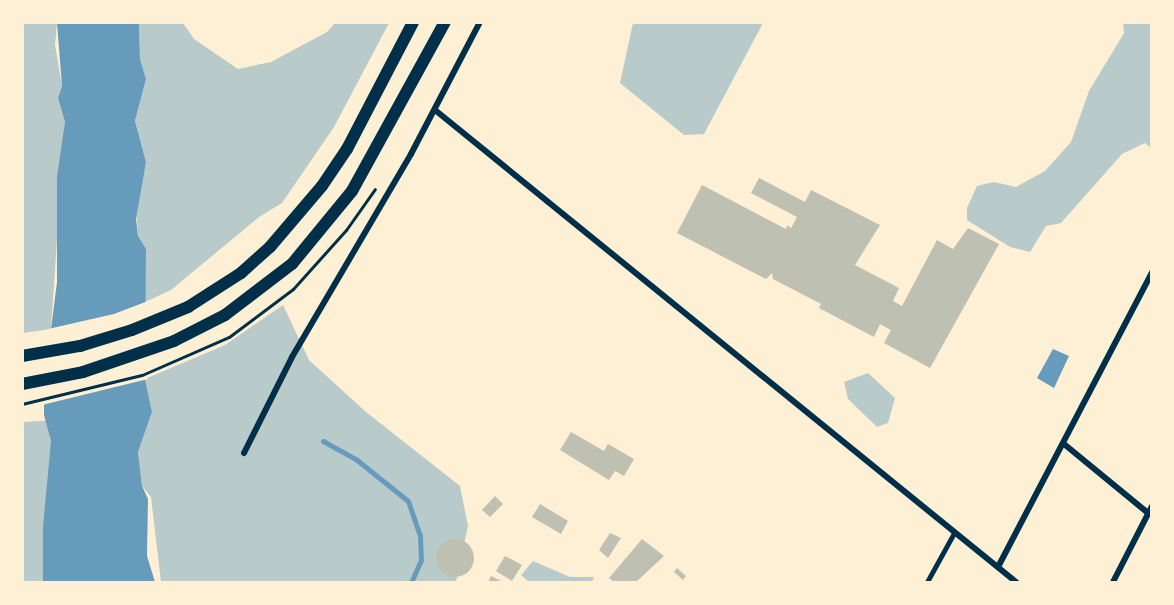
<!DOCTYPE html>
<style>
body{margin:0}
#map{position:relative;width:1174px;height:605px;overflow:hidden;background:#fdf0d5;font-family:Spectral,serif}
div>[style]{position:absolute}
.green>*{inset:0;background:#b9caca}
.water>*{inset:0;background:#669bbc}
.pier>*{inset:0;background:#fdf0d5}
.stream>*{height:5px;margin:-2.5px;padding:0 2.5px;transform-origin:2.5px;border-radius:2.5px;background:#669bbc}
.building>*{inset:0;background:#bec0b2}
.round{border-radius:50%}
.path>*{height:3px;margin:-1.5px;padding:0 1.5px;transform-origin:1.5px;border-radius:1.5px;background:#003049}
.service>*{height:4.5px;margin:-2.25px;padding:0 2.25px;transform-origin:2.25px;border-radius:2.25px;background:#003049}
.minor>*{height:6px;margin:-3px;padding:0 3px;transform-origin:3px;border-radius:3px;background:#003049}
.secondary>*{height:12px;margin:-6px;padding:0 6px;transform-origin:6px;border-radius:6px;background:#003049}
span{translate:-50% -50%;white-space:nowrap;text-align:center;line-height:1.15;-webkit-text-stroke:6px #fdf0d5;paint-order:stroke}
.frame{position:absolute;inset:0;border:24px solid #fdf0d5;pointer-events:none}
</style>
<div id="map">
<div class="green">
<div style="clip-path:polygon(22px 23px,57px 23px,55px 45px,62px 86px,58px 98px,65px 122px,51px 329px,23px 333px)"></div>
<div style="clip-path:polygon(139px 23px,183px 23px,194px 39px,238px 69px,271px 62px,327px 32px,335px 23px,389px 23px,334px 127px,282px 203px,259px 217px,171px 290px,145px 302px,146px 250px,138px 236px,136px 208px,146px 162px,135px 121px,146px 79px,140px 59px)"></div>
<div style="clip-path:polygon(633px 23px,763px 23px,704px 134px,684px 135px,620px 83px)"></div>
<div style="clip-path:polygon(1123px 23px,1151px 23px,1151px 148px,1145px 143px,1122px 154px,1061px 223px,1046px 226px,1030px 252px,1010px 247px,967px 220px,967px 208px,977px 186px,994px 182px,1016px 187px,1045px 171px,1071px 142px,1089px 91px,1124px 33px)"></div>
<div style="clip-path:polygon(283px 305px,309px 360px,366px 412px,460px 486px,468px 526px,456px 582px,161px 582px,151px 497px,142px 486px,138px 452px,152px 412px,145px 379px,225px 345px)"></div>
<div style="clip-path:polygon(868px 373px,895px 398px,888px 423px,877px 427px,848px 399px,844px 382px)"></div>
<div style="clip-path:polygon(55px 420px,50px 582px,23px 582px,23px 422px)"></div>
<div style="clip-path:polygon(533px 561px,570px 577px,594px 577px,592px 582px,529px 582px,521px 575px)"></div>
</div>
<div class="water">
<div style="clip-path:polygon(57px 23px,139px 23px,140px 59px,146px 79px,135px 121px,146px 162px,136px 219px,138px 236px,146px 249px,145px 379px,152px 412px,138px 452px,142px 486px,148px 499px,147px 556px,155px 582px,43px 582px,43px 527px,51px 441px,44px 415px,44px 385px,57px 282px,57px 177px,65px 122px,58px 98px,62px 86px)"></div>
<div style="clip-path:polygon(1053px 349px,1069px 356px,1054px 388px,1037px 378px)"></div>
</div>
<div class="pier">
<div style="clip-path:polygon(148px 301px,148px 379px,42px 405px,48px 329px,114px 314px)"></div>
</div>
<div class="stream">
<div style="left:323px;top:441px;width:39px;rotate:29deg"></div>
<div style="left:357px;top:460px;width:65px;rotate:38.8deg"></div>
<div style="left:408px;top:501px;width:36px;rotate:71deg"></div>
<div style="left:420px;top:535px;width:25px;rotate:88deg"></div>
<div style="left:421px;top:560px;width:24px;rotate:114deg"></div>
</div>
<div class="building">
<div style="clip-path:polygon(759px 178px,805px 202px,811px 190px,880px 225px,855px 265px,899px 288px,893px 301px,902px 306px,937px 240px,953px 249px,968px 228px,999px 244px,930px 368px,884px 343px,891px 330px,880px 324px,874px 337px,819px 308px,821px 304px,773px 279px,772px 273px,766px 279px,677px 233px,702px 185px,786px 229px,787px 225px,791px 228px,797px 217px,751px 193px)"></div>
<div style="clip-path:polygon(571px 432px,604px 451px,608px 444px,634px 459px,624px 476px,615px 471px,609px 480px,560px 450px)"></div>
<div style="clip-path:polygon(495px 496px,503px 504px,490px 517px,482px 510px)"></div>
<div style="clip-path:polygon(540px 504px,568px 521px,561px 534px,532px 517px)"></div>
<div style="clip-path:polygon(610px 533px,621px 538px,608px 558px,599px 550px)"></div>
<div class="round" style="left:436px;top:539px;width:38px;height:38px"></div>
<div style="clip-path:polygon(642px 539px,664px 556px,636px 582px,614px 582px,609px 578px)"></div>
<div style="clip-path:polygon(505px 556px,522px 565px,512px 581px,496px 571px)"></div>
<div style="clip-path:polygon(677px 568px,686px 576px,683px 580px,674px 572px)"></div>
<div style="clip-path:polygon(491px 576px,503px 582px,488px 582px)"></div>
</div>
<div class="path">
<div style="left:22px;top:404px;width:123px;rotate:-13.6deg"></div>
<div style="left:142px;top:375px;width:95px;rotate:-23.6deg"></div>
<div style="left:229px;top:337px;width:80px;rotate:-36.9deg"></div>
<div style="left:293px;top:289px;width:79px;rotate:-48.1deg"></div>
<div style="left:346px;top:230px;width:50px;rotate:-54.7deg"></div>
</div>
<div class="service">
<div style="left:927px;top:582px;width:56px;rotate:-61.1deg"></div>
</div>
<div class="minor">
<div style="left:435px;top:110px;width:749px;rotate:39.09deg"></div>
<div style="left:1064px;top:444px;width:109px;rotate:39.4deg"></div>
<div style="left:244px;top:453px;width:107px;rotate:-63.4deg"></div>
<div style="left:292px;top:357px;width:235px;rotate:-59.6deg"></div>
<div style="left:411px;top:154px;width:149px;rotate:-62.4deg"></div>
<div style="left:998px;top:567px;width:333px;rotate:-62.4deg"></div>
<div style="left:1113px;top:582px;width:85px;rotate:-62.8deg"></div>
</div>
<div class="secondary">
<div style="left:22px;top:356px;width:59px;rotate:-9.8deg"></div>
<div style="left:80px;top:346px;width:54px;rotate:-17.1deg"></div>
<div style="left:132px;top:330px;width:61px;rotate:-22.3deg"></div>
<div style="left:188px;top:307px;width:63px;rotate:-32.7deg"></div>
<div style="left:241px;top:273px;width:39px;rotate:-42deg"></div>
<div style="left:270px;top:247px;width:80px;rotate:-49.6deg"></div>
<div style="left:322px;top:186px;width:45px;rotate:-56deg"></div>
<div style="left:347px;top:149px;width:143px;rotate:-62.5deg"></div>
<div style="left:22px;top:384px;width:62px;rotate:-11.1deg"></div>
<div style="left:83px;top:372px;width:96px;rotate:-18.8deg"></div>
<div style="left:174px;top:341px;width:57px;rotate:-27deg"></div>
<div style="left:225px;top:315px;width:84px;rotate:-37.3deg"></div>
<div style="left:292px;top:264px;width:94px;rotate:-50.6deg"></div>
<div style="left:352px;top:191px;width:193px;rotate:-61.2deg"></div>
</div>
<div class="frame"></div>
</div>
